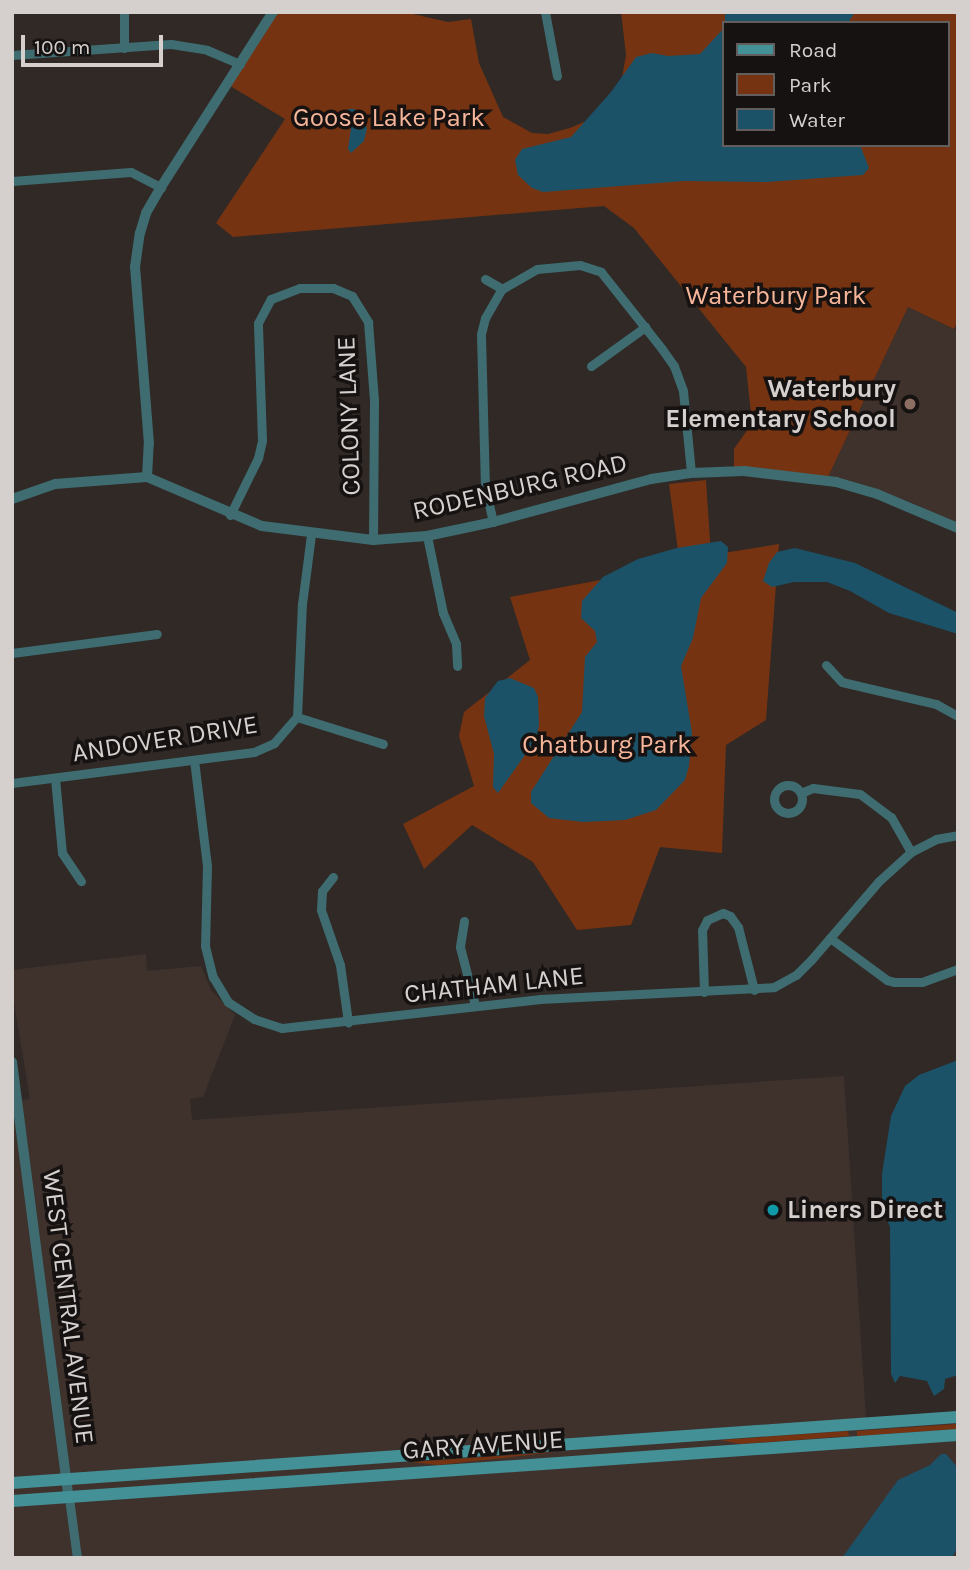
<!DOCTYPE html>
<style>
body{margin:0}
#map{position:relative;width:970px;height:1570px;overflow:hidden;background:#302926;font-family:Karla,sans-serif}
div>[style]{position:absolute}
.built>*{inset:0;background:#3f322d}
.green>*{inset:0;background:#763311}
.water>*{inset:0;background:#1b5268}
.minor>*{height:9px;margin:-4.5px;padding:0 4.5px;transform-origin:4.5px;border-radius:4.5px;background:#3e6c70}
.minor>.ring{margin:-4.5px;padding:0;box-sizing:content-box;background:none;border:9px solid #3e6c70;border-radius:50%}
.tertiary>*{height:10px;margin:-5px;padding:0 5px;transform-origin:5px;border-radius:5px;background:#3e6c70}
.secondary>*{height:12px;margin:-6px;padding:0 6px;transform-origin:6px;border-radius:6px;background:#439097}
.dots>*{width:19px;height:19px;translate:-50% -50%;box-sizing:border-box;border:4px solid #161211;border-radius:50%}
span{translate:-50% -50%;white-space:nowrap;text-align:center;line-height:1.15;-webkit-text-stroke:7px #161211;paint-order:stroke}
.park-label{font-size:26px;color:#f7b69a}
.poi-label{font-size:26px;color:#d5d0ce;font-weight:700}
.right{translate:-100% -50%;text-align:right}
.left{translate:0 -50%;text-align:left}
.street-label{font-size:26px;color:#d5d0ce}
.frame{position:absolute;inset:0;border:14px solid #d5d0ce;pointer-events:none}
.legend{position:absolute;left:722px;top:21px;width:228px;height:126px;box-sizing:border-box;background:#161211;border:2px solid #625e5d;margin:0;padding:9px 12px;list-style:none;font-size:21px;color:#d5d0ce}
.legend li{display:flex;align-items:center;gap:14px;height:35px}
.legend b{width:35px;border:2px solid #625e5d}
.scale{position:absolute;left:21px;top:35px;width:142px;height:32px;box-sizing:border-box;border:4px solid #d5d0ce;border-top:0;padding-left:9px;font-size:21px;line-height:24px;white-space:nowrap;color:#d5d0ce;-webkit-text-stroke:5px #161211;paint-order:stroke}
</style>
<div id="map">
<div class="built">
<div style="clip-path:polygon(908px 307px,958px 331px,958px 524px,908px 501px,828px 477px)"></div>
<div style="clip-path:polygon(146px 954px,147px 971px,201px 966px,211px 990px,235px 1015px,203px 1097px,190px 1099px,192px 1120px,844px 1076px,866px 1418px,958px 1411px,958px 1558px,12px 1558px,12px 1102px,30px 1099px,12px 990px,12px 970px)"></div>
</div>
<div class="green">
<div style="clip-path:polygon(evenodd,273px 12px,404px 12px,448px 22px,471px 19px,479px 63px,503px 117px,532px 133px,548px 134px,570px 128px,604px 113px,622px 78px,626px 55px,621px 12px,958px 12px,958px 321px,954px 329px,908px 307px,828px 477px,734px 471px,734px 449px,752px 423px,746px 367px,634px 228px,604px 206px,233px 237px,216px 223px,285px 119px,227px 84px,273px 12px,723px 23px,947px 23px,947px 145px,723px 145px,723px 23px)"></div>
<div style="clip-path:polygon(706px 480px,711px 555px,779px 544px,766px 720px,726px 745px,722px 853px,660px 847px,631px 925px,577px 930px,533px 862px,472px 825px,424px 869px,403px 824px,474px 786px,459px 736px,464px 712px,530px 660px,510px 597px,680px 565px,669px 484px)"></div>
<div style="clip-path:polygon(958px 1424px,958px 1429px,857px 1436px,857px 1431px)"></div>
<div style="clip-path:polygon(848px 1431px,849px 1436px,741px 1444px,720px 1440px)"></div>
<div style="clip-path:polygon(557px 1452px,438px 1465px,411px 1462px)"></div>
</div>
<div class="water">
<div style="clip-path:polygon(725px 12px,855px 12px,848px 23px,725px 23px)"></div>
<div style="clip-path:polygon(723px 29px,723px 145px,860px 145px,869px 168px,863px 175px,767px 182px,684px 181px,543px 192px,532px 188px,518px 175px,515px 160px,522px 149px,571px 137px,611px 92px,636px 57px,652px 53px,668px 56px,700px 54px)"></div>
<div style="clip-path:polygon(349px 109px,354px 109px,361px 114px,367px 128px,364px 141px,351px 153px,348px 149px,351px 128px,340px 114px)"></div>
<div style="clip-path:polygon(721px 541px,728px 547px,727px 563px,701px 598px,693px 638px,681px 666px,692px 733px,689px 766px,685px 780px,656px 810px,625px 820px,583px 822px,549px 818px,531px 803px,531px 792px,582px 712px,585px 657px,597px 642px,595px 631px,581px 618px,582px 601px,603px 577px,638px 559px,677px 548px)"></div>
<div style="clip-path:polygon(795px 548px,855px 563px,950px 609px,958px 613px,958px 634px,889px 613px,850px 591px,827px 582px,794px 582px,772px 587px,763px 581px,769px 563px,777px 552px)"></div>
<div style="clip-path:polygon(510px 678px,534px 688px,538px 697px,539px 724px,537px 738px,498px 793px,493px 787px,494px 754px,484px 716px,485px 698px,498px 681px)"></div>
<div style="clip-path:polygon(958px 1060px,958px 1375px,945px 1379px,944px 1389px,934px 1396px,927px 1381px,900px 1376px,895px 1383px,891px 1374px,890px 1227px,882px 1207px,882px 1174px,891px 1116px,905px 1086px,919px 1075px)"></div>
<div style="clip-path:polygon(941px 1454px,946px 1454px,958px 1468px,958px 1546px,952px 1558px,842px 1558px,898px 1480px,930px 1465px)"></div>
</div>
<div class="minor">
<div style="left:545px;top:12px;width:65px;rotate:79.4deg"></div>
<div style="left:124px;top:48px;width:36px;rotate:-90deg"></div>
<div style="left:12px;top:55px;width:159px;rotate:-4deg"></div>
<div style="left:171px;top:44px;width:36px;rotate:9deg"></div>
<div style="left:207px;top:50px;width:36px;rotate:23deg"></div>
<div style="left:12px;top:181px;width:119px;rotate:-4.3deg"></div>
<div style="left:131px;top:172px;width:34px;rotate:27deg"></div>
<div style="left:485px;top:279px;width:20px;rotate:30deg"></div>
<div style="left:591px;top:366px;width:67px;rotate:-35.8deg"></div>
<div style="left:230px;top:515px;width:64px;rotate:-63.8deg"></div>
<div style="left:258px;top:458px;width:18px;rotate:-77deg"></div>
<div style="left:262px;top:440px;width:117px;rotate:-92deg"></div>
<div style="left:258px;top:323px;width:27px;rotate:-62deg"></div>
<div style="left:271px;top:299px;width:31px;rotate:-21deg"></div>
<div style="left:300px;top:288px;width:33px"></div>
<div style="left:333px;top:288px;width:21px;rotate:23deg"></div>
<div style="left:352px;top:296px;width:31px;rotate:58deg"></div>
<div style="left:368px;top:322px;width:78px;rotate:85.6deg"></div>
<div style="left:374px;top:400px;width:140px;rotate:90.4deg"></div>
<div style="left:493px;top:522px;width:35px;rotate:-103deg"></div>
<div style="left:485px;top:488px;width:154px;rotate:-91.5deg"></div>
<div style="left:481px;top:334px;width:16px;rotate:-76deg"></div>
<div style="left:485px;top:318px;width:34px;rotate:-60deg"></div>
<div style="left:502px;top:289px;width:40px;rotate:-29.7deg"></div>
<div style="left:537px;top:269px;width:43px;rotate:-5.3deg"></div>
<div style="left:580px;top:265px;width:22px;rotate:18deg"></div>
<div style="left:601px;top:272px;width:98px;rotate:51.6deg"></div>
<div style="left:662px;top:349px;width:21px;rotate:55deg"></div>
<div style="left:674px;top:366px;width:27px;rotate:70deg"></div>
<div style="left:683px;top:391px;width:82px;rotate:84.4deg"></div>
<div style="left:427px;top:536px;width:79px;rotate:78.3deg"></div>
<div style="left:443px;top:613px;width:34px;rotate:67deg"></div>
<div style="left:456px;top:644px;width:22px;rotate:87deg"></div>
<div style="left:12px;top:653px;width:146px;rotate:-7.5deg"></div>
<div style="left:826px;top:665px;width:23px;rotate:47deg"></div>
<div style="left:842px;top:682px;width:97px;rotate:13.2deg"></div>
<div style="left:936px;top:704px;width:25px;rotate:29deg"></div>
<div style="left:297px;top:717px;width:90px;rotate:17.4deg"></div>
<div style="left:194px;top:760px;width:107px;rotate:83deg"></div>
<div style="left:207px;top:866px;width:80px;rotate:91.4deg"></div>
<div style="left:205px;top:946px;width:32px;rotate:76deg"></div>
<div style="left:213px;top:977px;width:29px;rotate:59deg"></div>
<div style="left:228px;top:1002px;width:31px;rotate:33deg"></div>
<div style="left:254px;top:1019px;width:29px;rotate:18deg"></div>
<div style="left:282px;top:1028px;width:260px;rotate:-6.4deg"></div>
<div style="left:540px;top:999px;width:234px;rotate:-2.9deg"></div>
<div style="left:774px;top:987px;width:25px;rotate:-29deg"></div>
<div style="left:796px;top:975px;width:21px;rotate:-45deg"></div>
<div style="left:811px;top:960px;width:104px;rotate:-49.3deg"></div>
<div style="left:879px;top:881px;width:43px;rotate:-42.2deg"></div>
<div style="left:911px;top:852px;width:28px;rotate:-27deg"></div>
<div style="left:936px;top:839px;width:22px;rotate:-10deg"></div>
<div style="left:55px;top:778px;width:75px;rotate:84.7deg"></div>
<div style="left:62px;top:853px;width:34px;rotate:56deg"></div>
<div style="left:12px;top:783px;width:244px;rotate:-7.3deg"></div>
<div style="left:254px;top:752px;width:22px;rotate:-24deg"></div>
<div style="left:274px;top:743px;width:35px;rotate:-49deg"></div>
<div style="left:297px;top:717px;width:113px;rotate:-87.5deg"></div>
<div style="left:302px;top:604px;width:70px;rotate:-82.6deg"></div>
<div class="ring" style="left:774px;top:785px;width:19px;height:19px"></div>
<div style="left:801px;top:793px;width:13px;rotate:-23deg"></div>
<div style="left:813px;top:788px;width:47px;rotate:7.3deg"></div>
<div style="left:860px;top:794px;width:39px;rotate:37deg"></div>
<div style="left:891px;top:817px;width:40px;rotate:60.3deg"></div>
<div style="left:333px;top:877px;width:18px;rotate:128deg"></div>
<div style="left:322px;top:891px;width:19px;rotate:93deg"></div>
<div style="left:321px;top:910px;width:58px;rotate:70.9deg"></div>
<div style="left:340px;top:965px;width:58px;rotate:82deg"></div>
<div style="left:464px;top:921px;width:26px;rotate:99deg"></div>
<div style="left:460px;top:947px;width:60px;rotate:75.5deg"></div>
<div style="left:830px;top:938px;width:71px;rotate:36.4deg"></div>
<div style="left:887px;top:980px;width:7px;rotate:16deg"></div>
<div style="left:894px;top:982px;width:28px"></div>
<div style="left:922px;top:982px;width:38px;rotate:-20deg"></div>
<div style="left:704px;top:992px;width:62px;rotate:-91.8deg"></div>
<div style="left:702px;top:930px;width:11px;rotate:-63deg"></div>
<div style="left:707px;top:920px;width:17px;rotate:-24deg"></div>
<div style="left:723px;top:913px;width:8px;rotate:23deg"></div>
<div style="left:730px;top:916px;width:14px;rotate:54deg"></div>
<div style="left:738px;top:927px;width:65px;rotate:75.7deg"></div>
<div style="left:69px;top:1498px;width:61px;rotate:82.4deg"></div>
</div>
<div class="tertiary">
<div style="left:147px;top:477px;width:33px;rotate:-87deg"></div>
<div style="left:149px;top:444px;width:178px;rotate:-94.5deg"></div>
<div style="left:135px;top:267px;width:34px;rotate:-82deg"></div>
<div style="left:140px;top:233px;width:21px;rotate:-73deg"></div>
<div style="left:146px;top:213px;width:30px;rotate:-60deg"></div>
<div style="left:161px;top:187px;width:208px;rotate:-57.4deg"></div>
<div style="left:12px;top:499px;width:46px;rotate:-19.2deg"></div>
<div style="left:55px;top:484px;width:92px;rotate:-4.4deg"></div>
<div style="left:147px;top:477px;width:125px;rotate:23.1deg"></div>
<div style="left:262px;top:526px;width:112px;rotate:7.2deg"></div>
<div style="left:373px;top:540px;width:54px;rotate:-4.2deg"></div>
<div style="left:427px;top:536px;width:67px;rotate:-12deg"></div>
<div style="left:493px;top:522px;width:164px;rotate:-15.2deg"></div>
<div style="left:651px;top:479px;width:40px;rotate:-8.5deg"></div>
<div style="left:691px;top:473px;width:53px;rotate:-2.2deg"></div>
<div style="left:744px;top:471px;width:93px;rotate:6.8deg"></div>
<div style="left:836px;top:482px;width:43px;rotate:16.3deg"></div>
<div style="left:877px;top:494px;width:88px;rotate:22.8deg"></div>
<div style="left:12px;top:1062px;width:440px;rotate:82.6deg"></div>
</div>
<div class="secondary">
<div style="left:12px;top:1483px;width:948px;rotate:-3.99deg"></div>
<div style="left:12px;top:1501px;width:948px;rotate:-3.99deg"></div>
</div>
<div class="dots">
<div style="left:910px;top:404px;background:#8d6e63"></div>
<div style="left:773px;top:1210px;background:#0f9aa8"></div>
</div>
<div class="park-label">
<span style="left:389px;top:118px">Goose Lake Park</span>
<span style="left:776px;top:296px">Waterbury Park</span>
<span style="left:607px;top:745px">Chatburg Park</span>
</div>
<div class="poi-label">
<span class="right" style="left:896px;top:404px">Waterbury<br>Elementary School</span>
<span class="left" style="left:787px;top:1210px">Liners Direct</span>
</div>
<div class="street-label">
<span style="left:349px;top:416px;rotate:-92deg">COLONY LANE</span>
<span style="left:520px;top:487px;rotate:-13deg">RODENBURG ROAD</span>
<span style="left:165px;top:739px;rotate:-9deg">ANDOVER DRIVE</span>
<span style="left:494px;top:985px;rotate:-6deg">CHATHAM LANE</span>
<span style="left:68px;top:1307px;rotate:83deg">WEST CENTRAL AVENUE</span>
<span style="left:483px;top:1445px;rotate:-4deg">GARY AVENUE</span>
</div>
<div class="frame"></div>
<ul class="legend">
<li><b style="height:9px;background:#439097"></b>Road</li>
<li><b style="height:19px;background:#763311"></b>Park</li>
<li><b style="height:19px;background:#1b5268"></b>Water</li>
</ul>
<div class="scale">100 m</div>
</div>
